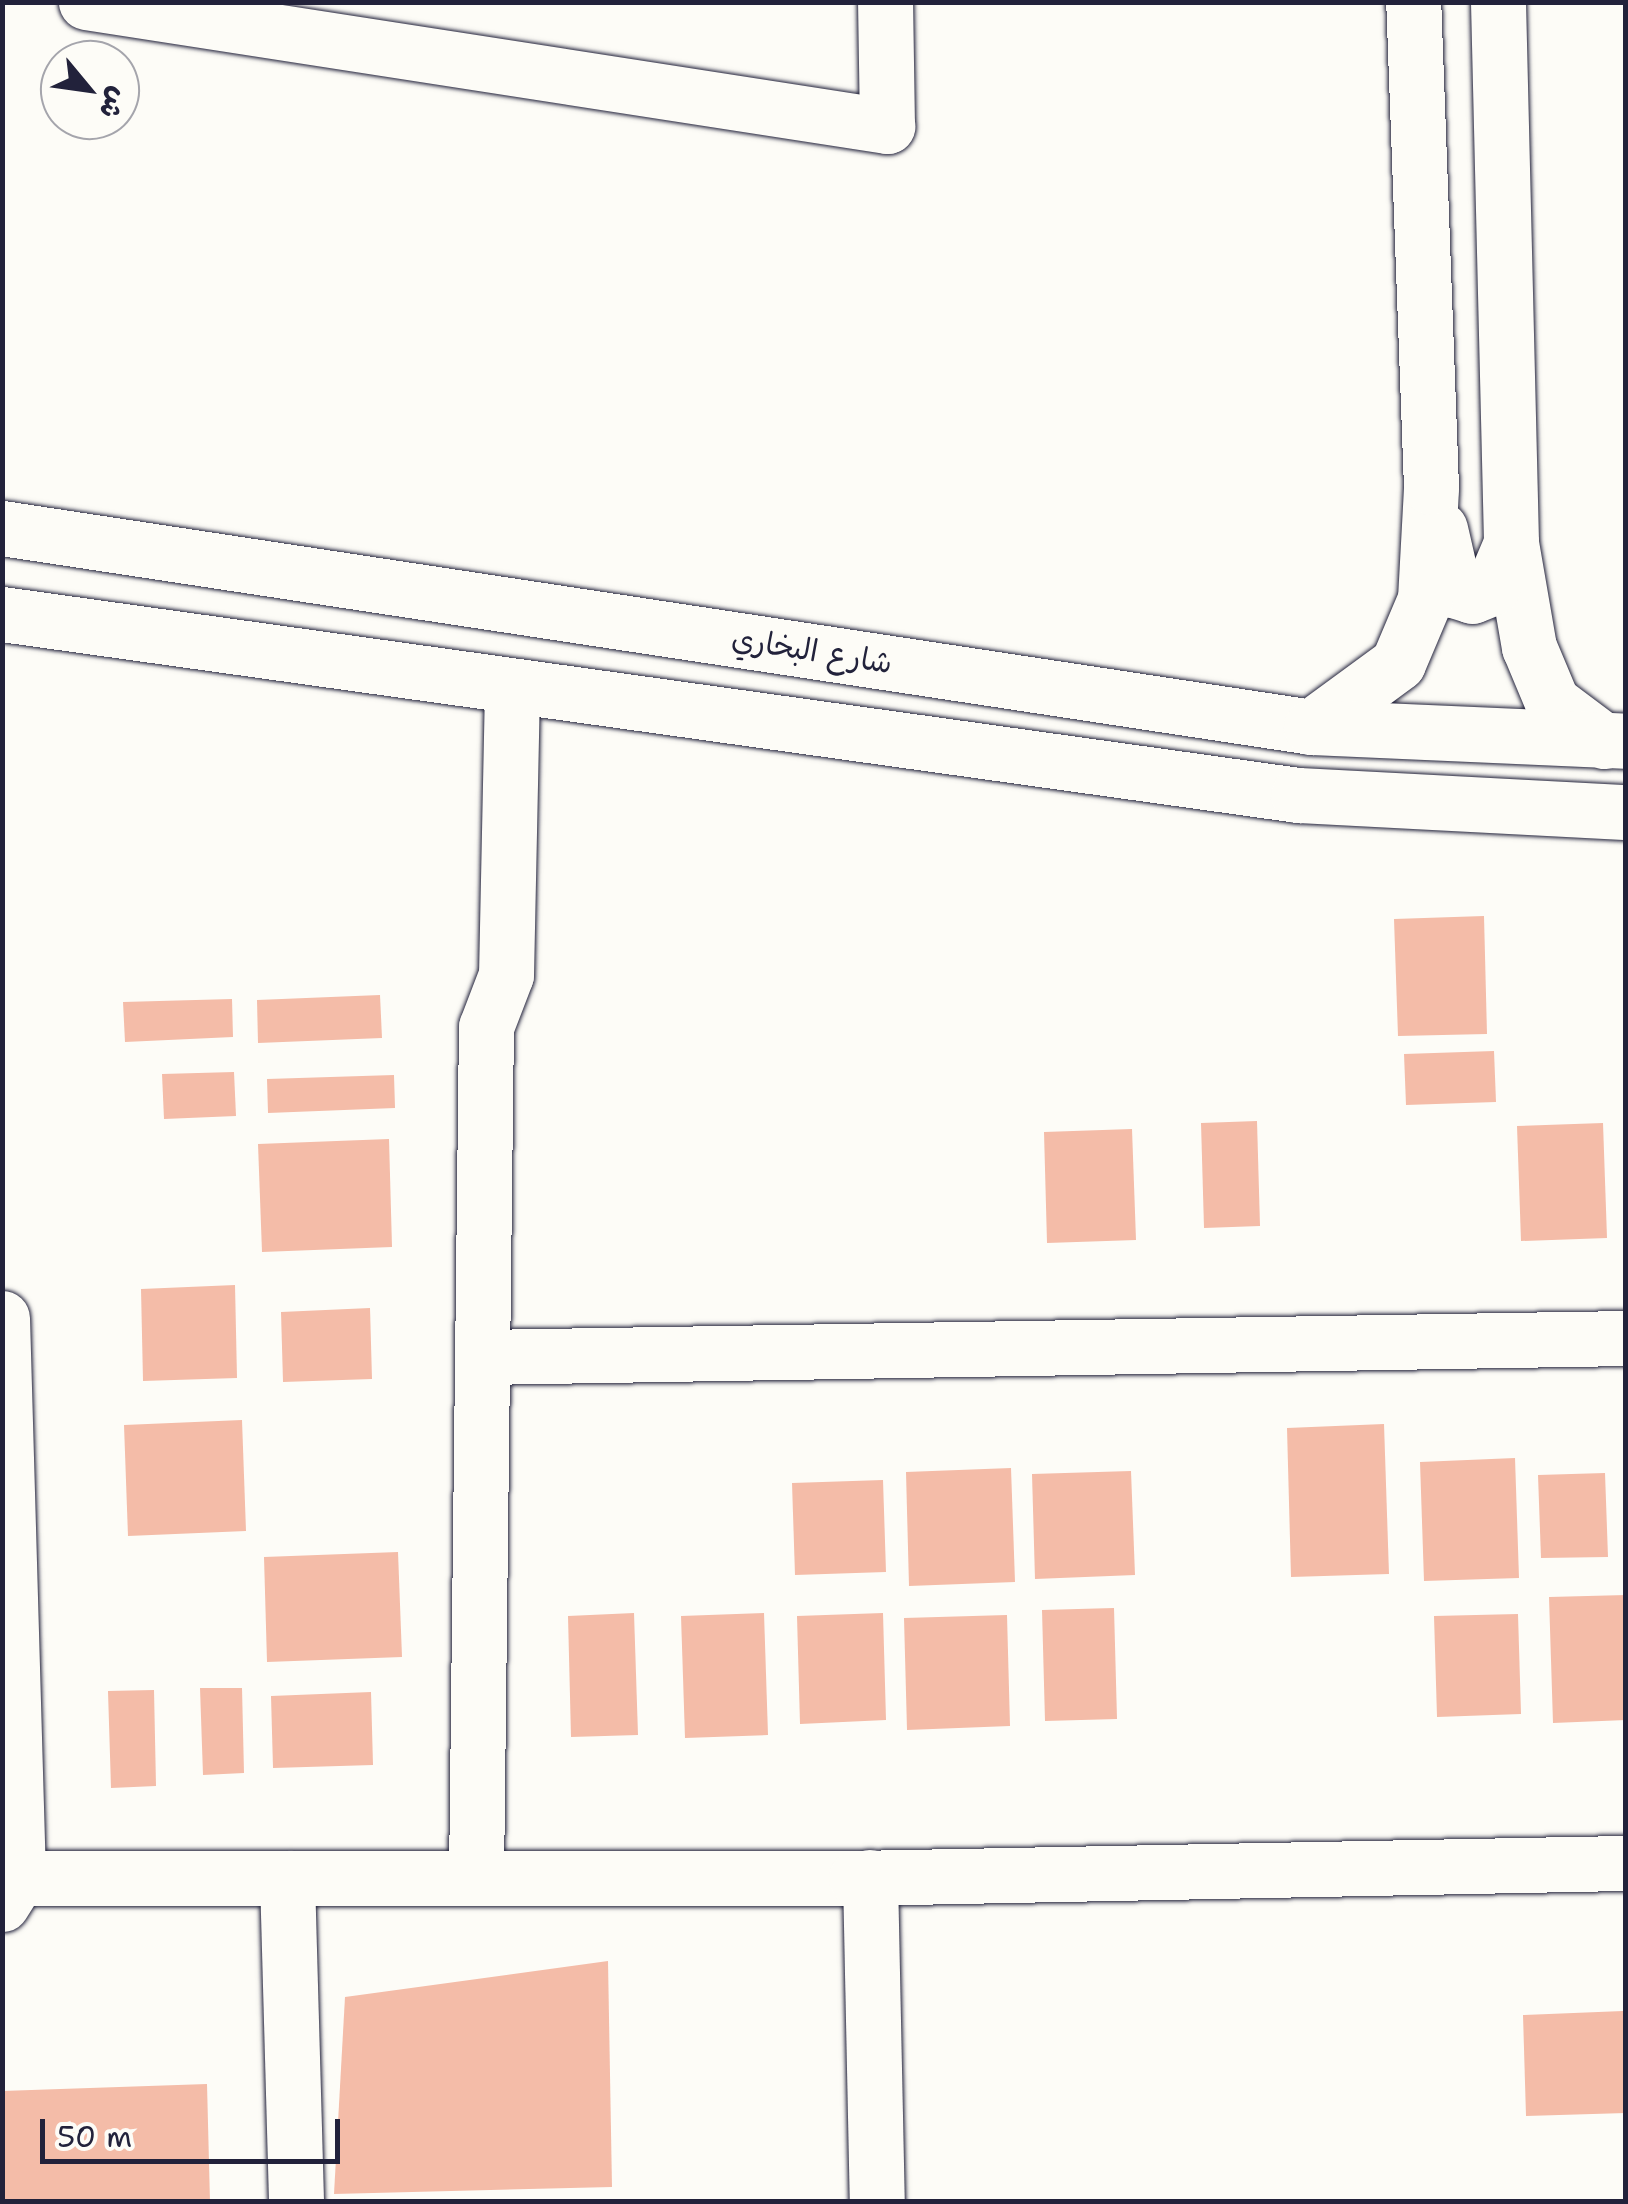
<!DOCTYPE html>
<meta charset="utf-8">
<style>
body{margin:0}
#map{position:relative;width:1628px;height:2204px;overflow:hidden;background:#fdfcf7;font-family:"Shantell Sans","Playpen Sans Arabic",sans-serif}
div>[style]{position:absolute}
.building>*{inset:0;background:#f4bca8}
.roads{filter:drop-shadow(0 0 2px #22223b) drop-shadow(0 0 2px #22223b)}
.minor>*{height:55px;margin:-27.5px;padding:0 27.5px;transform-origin:27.5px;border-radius:27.5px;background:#fdfcf7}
.major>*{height:55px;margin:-27.5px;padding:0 27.5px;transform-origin:27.5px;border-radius:27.5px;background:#fdfcf7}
span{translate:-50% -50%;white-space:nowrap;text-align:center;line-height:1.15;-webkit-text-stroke:9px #fdfcf7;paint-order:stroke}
.street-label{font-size:30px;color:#22223b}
.frame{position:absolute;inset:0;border:5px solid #22223b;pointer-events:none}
.north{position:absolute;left:40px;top:40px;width:100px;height:100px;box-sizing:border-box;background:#fdfcf7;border:2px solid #a5a5ac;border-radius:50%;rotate:119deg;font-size:28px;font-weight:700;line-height:40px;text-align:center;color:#22223b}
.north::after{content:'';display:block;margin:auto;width:35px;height:45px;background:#22223b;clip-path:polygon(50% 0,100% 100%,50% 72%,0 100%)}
.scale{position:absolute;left:40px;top:2119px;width:300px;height:45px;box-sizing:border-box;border:5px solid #22223b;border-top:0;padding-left:12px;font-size:30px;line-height:35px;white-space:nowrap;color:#22223b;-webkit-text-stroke:8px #fdfcf7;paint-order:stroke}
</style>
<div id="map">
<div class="building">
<div style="clip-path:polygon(1484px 916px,1487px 1034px,1398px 1036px,1394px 919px)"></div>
<div style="clip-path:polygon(380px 995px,382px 1038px,258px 1043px,257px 1000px)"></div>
<div style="clip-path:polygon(232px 999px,233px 1037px,125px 1042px,123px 1002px)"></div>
<div style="clip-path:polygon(1494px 1051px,1496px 1102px,1406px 1105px,1404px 1054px)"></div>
<div style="clip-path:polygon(234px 1072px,236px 1116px,164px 1119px,162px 1074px)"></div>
<div style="clip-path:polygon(394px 1075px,395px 1108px,268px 1113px,267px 1079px)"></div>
<div style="clip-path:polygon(1257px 1121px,1260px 1226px,1204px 1228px,1201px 1123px)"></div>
<div style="clip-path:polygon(1603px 1123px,1607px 1238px,1521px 1241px,1517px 1126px)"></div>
<div style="clip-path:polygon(1132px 1129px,1136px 1240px,1047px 1243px,1044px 1132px)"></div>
<div style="clip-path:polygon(389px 1139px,392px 1247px,262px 1252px,258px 1144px)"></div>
<div style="clip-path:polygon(235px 1285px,237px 1378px,143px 1381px,141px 1289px)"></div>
<div style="clip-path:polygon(370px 1308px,372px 1379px,283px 1382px,281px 1312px)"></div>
<div style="clip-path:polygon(242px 1420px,246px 1531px,128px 1536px,124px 1425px)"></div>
<div style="clip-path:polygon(1384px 1424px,1389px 1574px,1291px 1577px,1287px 1428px)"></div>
<div style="clip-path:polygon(1515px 1458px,1519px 1578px,1424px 1581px,1420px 1462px)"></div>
<div style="clip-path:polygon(1011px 1468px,1015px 1582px,909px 1586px,906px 1472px)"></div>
<div style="clip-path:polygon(1131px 1471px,1135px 1575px,1035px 1579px,1032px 1474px)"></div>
<div style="clip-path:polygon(1605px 1473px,1608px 1557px,1541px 1558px,1538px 1475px)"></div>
<div style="clip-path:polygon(883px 1480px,886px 1572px,795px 1575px,792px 1483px)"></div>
<div style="clip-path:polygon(398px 1552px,402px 1657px,267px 1662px,264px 1557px)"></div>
<div style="clip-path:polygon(1626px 1595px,1626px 1720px,1553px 1723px,1549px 1597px)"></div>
<div style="clip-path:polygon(1114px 1608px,1117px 1719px,1045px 1721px,1042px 1610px)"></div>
<div style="clip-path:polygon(634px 1613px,638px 1735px,571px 1737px,568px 1616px)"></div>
<div style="clip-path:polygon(764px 1613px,768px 1735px,685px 1738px,681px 1616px)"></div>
<div style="clip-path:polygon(883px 1613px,886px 1720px,800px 1724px,797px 1616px)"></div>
<div style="clip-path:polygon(1518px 1614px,1521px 1714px,1437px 1717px,1434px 1616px)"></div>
<div style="clip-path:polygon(1007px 1615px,1010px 1726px,907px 1730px,904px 1618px)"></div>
<div style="clip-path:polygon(200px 1688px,242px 1688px,244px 1773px,203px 1775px)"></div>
<div style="clip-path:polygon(154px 1690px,156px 1786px,111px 1788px,108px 1691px)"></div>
<div style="clip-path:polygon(371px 1692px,373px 1765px,273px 1768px,271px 1696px)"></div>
<div style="clip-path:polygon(608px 1961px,612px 2187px,334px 2194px,345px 1997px)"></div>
<div style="clip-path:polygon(1623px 2011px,1626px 2113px,1526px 2116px,1523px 2015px)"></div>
<div style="clip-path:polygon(207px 2084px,210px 2202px,2px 2202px,2px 2091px)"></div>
</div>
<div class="roads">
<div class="minor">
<div style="left:86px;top:2px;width:811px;rotate:8.8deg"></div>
<div style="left:887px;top:126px;width:124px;rotate:-90.9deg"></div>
<div style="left:1498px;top:2px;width:541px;rotate:88.62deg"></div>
<div style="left:1511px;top:543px;width:106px;rotate:80.2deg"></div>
<div style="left:1529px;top:647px;width:60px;rotate:67.3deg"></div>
<div style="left:1552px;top:702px;width:65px;rotate:36.9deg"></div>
<div style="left:1440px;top:529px;width:63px;rotate:77.1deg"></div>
<div style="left:1454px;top:590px;width:19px;rotate:18deg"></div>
<div style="left:1472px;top:596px;width:22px;rotate:-22deg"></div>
<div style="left:1492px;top:588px;width:49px;rotate:-67.1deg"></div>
<div style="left:1311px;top:727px;width:108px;rotate:-36.3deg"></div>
<div style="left:1398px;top:663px;width:69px;rotate:-67.1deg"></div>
<div style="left:1425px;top:599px;width:112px;rotate:-86.9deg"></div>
<div style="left:1431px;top:487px;width:485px;rotate:-92.1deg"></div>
<div style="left:2px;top:1318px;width:560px;rotate:88.36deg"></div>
<div style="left:482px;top:1357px;width:1144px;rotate:-0.95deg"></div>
<div style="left:870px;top:1877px;width:325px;rotate:88.8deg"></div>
<div style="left:287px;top:1878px;width:324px;rotate:88.4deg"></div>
<div style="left:476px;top:1878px;width:851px;rotate:-89.33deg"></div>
<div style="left:486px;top:1027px;width:56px;rotate:-69deg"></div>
<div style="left:506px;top:975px;width:285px;rotate:-88.8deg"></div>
<div style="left:2px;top:1904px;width:31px;rotate:-58deg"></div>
<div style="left:18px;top:1878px;width:838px"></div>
<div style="left:856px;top:1878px;width:770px;rotate:-1.12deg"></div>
</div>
<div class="major">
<div style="left:2px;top:528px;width:1324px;rotate:8.64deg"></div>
<div style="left:1311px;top:727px;width:315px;rotate:2.5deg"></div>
<div style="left:2px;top:614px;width:1309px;rotate:7.95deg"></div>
<div style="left:1298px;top:795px;width:328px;rotate:3deg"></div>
</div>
</div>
<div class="street-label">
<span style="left:812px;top:651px;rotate:9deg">شارع البخاري</span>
</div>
<div class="frame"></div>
<div class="north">ش</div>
<div class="scale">50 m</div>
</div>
